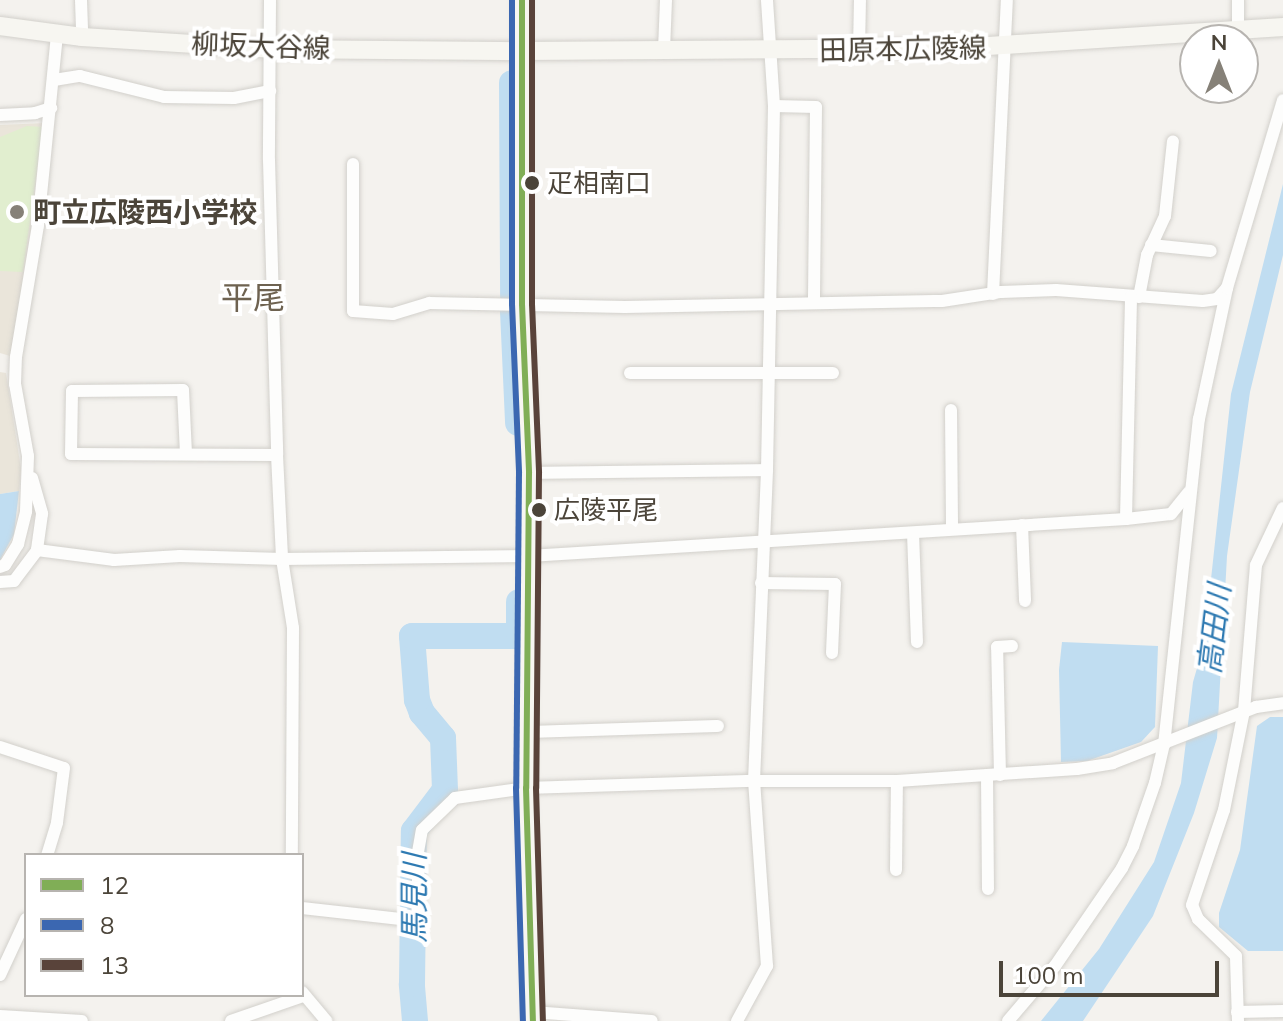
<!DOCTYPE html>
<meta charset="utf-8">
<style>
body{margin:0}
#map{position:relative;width:1283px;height:1021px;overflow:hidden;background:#f4f2ee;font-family:Mulish,"Noto Sans JP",sans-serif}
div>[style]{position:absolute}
.education>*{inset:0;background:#eae5da}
.green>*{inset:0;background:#e1eecf}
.water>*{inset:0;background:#c0ddf1}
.river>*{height:26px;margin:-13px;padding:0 13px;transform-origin:13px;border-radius:13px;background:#c0ddf1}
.roads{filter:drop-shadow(0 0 2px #d2d0cb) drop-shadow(0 0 2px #d2d0cb)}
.street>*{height:12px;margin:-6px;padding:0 6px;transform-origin:6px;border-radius:6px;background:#fdfdfc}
.secondary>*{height:18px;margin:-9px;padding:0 9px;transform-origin:9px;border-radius:9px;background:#f7f6f1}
.bus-1>*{height:6px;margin:-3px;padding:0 3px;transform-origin:3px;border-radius:3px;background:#80ae56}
.bus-2>*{height:6px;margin:-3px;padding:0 3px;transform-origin:3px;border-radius:3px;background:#3b67b1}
.bus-3>*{height:6px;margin:-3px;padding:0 3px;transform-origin:3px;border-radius:3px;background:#59433a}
.dots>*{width:22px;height:22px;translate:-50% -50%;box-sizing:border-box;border:4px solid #fff;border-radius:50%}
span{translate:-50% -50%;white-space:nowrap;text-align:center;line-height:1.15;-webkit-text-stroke:8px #fff;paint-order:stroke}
.bus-label{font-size:26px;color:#4b4439}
.left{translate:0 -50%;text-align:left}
.street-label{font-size:28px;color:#4b4439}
.poi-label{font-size:28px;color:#4b4439;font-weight:700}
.water-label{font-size:30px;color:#2e7ab2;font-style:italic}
.quarter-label{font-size:32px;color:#6e6250}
.legend{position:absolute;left:24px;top:853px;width:280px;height:144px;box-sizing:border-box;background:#fff;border:2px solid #b7b4b0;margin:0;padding:10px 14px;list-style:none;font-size:24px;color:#4b4439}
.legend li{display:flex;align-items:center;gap:16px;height:40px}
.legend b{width:40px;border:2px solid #b7b4b0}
.north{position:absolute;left:1179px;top:24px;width:80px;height:80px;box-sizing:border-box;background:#fff;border:2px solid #b7b4b0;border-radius:50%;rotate:0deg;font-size:22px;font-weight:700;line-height:32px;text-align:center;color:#4b4439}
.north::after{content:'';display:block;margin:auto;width:28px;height:36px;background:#868178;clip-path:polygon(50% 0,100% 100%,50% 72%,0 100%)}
.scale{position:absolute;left:999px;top:961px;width:220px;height:36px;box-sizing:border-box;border:4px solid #4b4439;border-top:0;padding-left:10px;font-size:24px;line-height:28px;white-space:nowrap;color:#4b4439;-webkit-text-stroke:6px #fff;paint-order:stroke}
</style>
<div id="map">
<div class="education">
<div style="clip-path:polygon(46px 123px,21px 299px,10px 356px,0 353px,0 125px)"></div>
<div style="clip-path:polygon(0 372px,6px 373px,21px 469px,19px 491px,0 494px)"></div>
</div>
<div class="green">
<div style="clip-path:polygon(27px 126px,43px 127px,23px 272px,0 271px,0 137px)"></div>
</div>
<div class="water">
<div style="clip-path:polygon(1283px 184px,1283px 255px,1250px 392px,1227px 556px,1217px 738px,1194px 813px,1153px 916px,1083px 1021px,1041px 1021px,1099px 949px,1154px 862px,1181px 783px,1193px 682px,1204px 644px,1231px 394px)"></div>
<div style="clip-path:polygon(19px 491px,14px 534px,0 560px,0 494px)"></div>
<div style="clip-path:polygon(1062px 642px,1158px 646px,1155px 727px,1141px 742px,1087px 761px,1061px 762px,1059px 670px)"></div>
<div style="clip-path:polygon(1270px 717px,1283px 717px,1283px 951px,1248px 951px,1219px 927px,1219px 913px,1240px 850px,1257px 726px)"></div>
</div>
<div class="river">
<div style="left:512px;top:83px;width:228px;rotate:89.7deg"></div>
<div style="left:513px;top:311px;width:112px;rotate:87.4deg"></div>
<div style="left:415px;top:1021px;width:37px;rotate:-95deg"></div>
<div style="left:412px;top:984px;width:153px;rotate:-89.3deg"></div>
<div style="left:414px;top:831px;width:51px;rotate:-52.9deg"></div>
<div style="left:445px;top:790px;width:52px;rotate:-92.2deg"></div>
<div style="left:443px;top:738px;width:33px;rotate:-130deg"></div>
<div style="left:422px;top:713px;width:14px;rotate:-111deg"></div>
<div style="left:417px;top:700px;width:64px;rotate:-94.5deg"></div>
<div style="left:412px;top:636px;width:107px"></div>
<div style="left:519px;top:636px;width:34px;rotate:-90deg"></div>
</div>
<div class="roads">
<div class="street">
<div style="left:81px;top:0;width:37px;rotate:88deg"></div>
<div style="left:270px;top:0;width:160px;rotate:90.4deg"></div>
<div style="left:269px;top:160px;width:295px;rotate:88.4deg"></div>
<div style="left:277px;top:455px;width:104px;rotate:87.2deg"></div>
<div style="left:282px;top:559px;width:70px;rotate:80.9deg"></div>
<div style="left:293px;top:628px;width:227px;rotate:90.3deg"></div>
<div style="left:1238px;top:0;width:30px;rotate:90deg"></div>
<div style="left:664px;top:50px;width:50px;rotate:-87.7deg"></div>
<div style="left:859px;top:50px;width:50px;rotate:-88.9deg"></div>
<div style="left:54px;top:80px;width:26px;rotate:-9deg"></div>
<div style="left:80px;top:76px;width:87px;rotate:14deg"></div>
<div style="left:164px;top:97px;width:70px;rotate:0.8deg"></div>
<div style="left:234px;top:98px;width:37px;rotate:-11deg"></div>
<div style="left:774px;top:106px;width:42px;rotate:1.4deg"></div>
<div style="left:816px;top:107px;width:196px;rotate:90.6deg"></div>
<div style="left:0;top:115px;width:35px;rotate:-3deg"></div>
<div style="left:35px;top:113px;width:17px;rotate:-17deg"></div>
<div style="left:353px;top:164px;width:147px;rotate:90deg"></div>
<div style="left:353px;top:311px;width:40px;rotate:4.3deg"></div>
<div style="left:393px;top:314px;width:38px;rotate:-17deg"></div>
<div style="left:429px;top:303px;width:196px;rotate:1.2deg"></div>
<div style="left:625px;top:307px;width:317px;rotate:-1.1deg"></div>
<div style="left:942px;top:301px;width:60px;rotate:-8.7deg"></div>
<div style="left:1001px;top:292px;width:55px;rotate:-2.1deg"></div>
<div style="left:1056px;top:290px;width:147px;rotate:4.3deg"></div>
<div style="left:1203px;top:301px;width:14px;rotate:-8deg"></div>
<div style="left:1217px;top:299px;width:15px;rotate:-48deg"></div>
<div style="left:1151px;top:245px;width:60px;rotate:5.7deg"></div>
<div style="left:993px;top:294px;width:294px;rotate:-87.3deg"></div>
<div style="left:1139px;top:297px;width:43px;rotate:-79.2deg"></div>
<div style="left:1147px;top:255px;width:43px;rotate:-65.2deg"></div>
<div style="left:1165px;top:216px;width:75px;rotate:-83.9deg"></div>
<div style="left:630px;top:373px;width:203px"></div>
<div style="left:951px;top:410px;width:118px;rotate:89.5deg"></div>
<div style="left:186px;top:454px;width:64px;rotate:-92.7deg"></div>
<div style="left:183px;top:390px;width:111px;rotate:179.5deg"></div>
<div style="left:72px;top:391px;width:63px;rotate:90.9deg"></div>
<div style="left:71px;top:454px;width:206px;rotate:0.3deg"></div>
<div style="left:529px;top:473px;width:238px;rotate:-0.7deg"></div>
<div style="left:32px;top:478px;width:37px;rotate:74deg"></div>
<div style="left:42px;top:514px;width:36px;rotate:98deg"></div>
<div style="left:1126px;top:519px;width:223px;rotate:-88.7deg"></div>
<div style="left:1022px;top:525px;width:76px;rotate:87.7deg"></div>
<div style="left:913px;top:533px;width:109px;rotate:87.9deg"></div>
<div style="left:0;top:567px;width:5px;rotate:-22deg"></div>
<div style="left:5px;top:565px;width:25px;rotate:-58deg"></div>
<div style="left:18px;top:544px;width:34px;rotate:-76deg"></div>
<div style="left:26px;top:511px;width:55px;rotate:-87.9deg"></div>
<div style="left:28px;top:456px;width:73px;rotate:-100.2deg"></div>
<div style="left:15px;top:384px;width:27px;rotate:-88deg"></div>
<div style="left:16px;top:357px;width:134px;rotate:-80.5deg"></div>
<div style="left:38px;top:225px;width:192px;rotate:-84.3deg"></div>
<div style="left:0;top:582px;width:14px;rotate:-4deg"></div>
<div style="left:14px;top:581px;width:39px;rotate:-53deg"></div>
<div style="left:37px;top:550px;width:78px;rotate:7.4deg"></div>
<div style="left:114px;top:560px;width:66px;rotate:-3.5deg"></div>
<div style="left:180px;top:556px;width:102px;rotate:1.7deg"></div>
<div style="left:282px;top:559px;width:247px;rotate:-0.7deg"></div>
<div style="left:529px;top:556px;width:598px;rotate:-3.55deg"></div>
<div style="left:1126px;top:519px;width:45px;rotate:-6.3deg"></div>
<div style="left:1171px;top:514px;width:28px;rotate:-51deg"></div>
<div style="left:761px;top:583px;width:74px;rotate:0.8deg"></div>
<div style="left:835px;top:584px;width:69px;rotate:92.5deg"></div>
<div style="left:527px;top:732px;width:191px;rotate:-1.8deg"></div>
<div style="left:0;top:747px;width:67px;rotate:18.2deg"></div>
<div style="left:64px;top:768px;width:55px;rotate:97.3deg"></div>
<div style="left:57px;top:823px;width:34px;rotate:107deg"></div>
<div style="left:987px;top:775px;width:114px;rotate:89.5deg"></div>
<div style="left:1000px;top:775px;width:128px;rotate:-91.3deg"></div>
<div style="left:997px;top:647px;width:15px;rotate:-4deg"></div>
<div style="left:896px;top:870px;width:89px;rotate:-89.4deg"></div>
<div style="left:302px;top:908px;width:117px;rotate:6.4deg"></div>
<div style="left:418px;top:921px;width:69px;rotate:-90deg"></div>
<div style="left:418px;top:852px;width:22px;rotate:-80deg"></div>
<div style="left:422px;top:830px;width:46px;rotate:-44.1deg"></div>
<div style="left:455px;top:798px;width:72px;rotate:-8deg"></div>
<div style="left:526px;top:788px;width:228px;rotate:-1.8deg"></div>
<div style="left:754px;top:781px;width:143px"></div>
<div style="left:897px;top:781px;width:180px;rotate:-3.8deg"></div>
<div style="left:1077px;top:769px;width:36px;rotate:-9deg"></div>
<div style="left:1113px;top:763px;width:154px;rotate:-21.4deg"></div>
<div style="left:1256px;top:707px;width:27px;rotate:-8deg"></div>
<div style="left:0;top:975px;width:62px;rotate:-65.1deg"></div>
<div style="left:302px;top:992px;width:38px;rotate:50deg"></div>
<div style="left:533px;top:1012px;width:119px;rotate:4.3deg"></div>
<div style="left:1237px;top:1012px;width:46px;rotate:-1.2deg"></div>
<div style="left:0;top:1016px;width:82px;rotate:3.5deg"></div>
<div style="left:231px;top:1021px;width:76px;rotate:-19.1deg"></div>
<div style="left:737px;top:1021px;width:63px;rotate:-61.4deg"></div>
<div style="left:767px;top:966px;width:185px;rotate:-94deg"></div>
<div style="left:754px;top:781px;width:311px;rotate:-87.6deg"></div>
<div style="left:767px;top:470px;width:364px;rotate:-88.9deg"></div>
<div style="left:774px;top:106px;width:106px;rotate:-93.8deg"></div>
<div style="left:1008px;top:1021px;width:72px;rotate:-49.5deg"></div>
<div style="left:1055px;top:966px;width:119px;rotate:-55.6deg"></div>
<div style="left:1122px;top:868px;width:25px;rotate:-63deg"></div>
<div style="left:1133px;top:846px;width:67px;rotate:-70.8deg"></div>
<div style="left:1155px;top:783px;width:39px;rotate:-77deg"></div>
<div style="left:1164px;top:745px;width:328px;rotate:-83.9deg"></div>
<div style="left:1199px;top:419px;width:134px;rotate:-77.9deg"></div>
<div style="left:1227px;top:288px;width:196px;rotate:-73.4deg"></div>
<div style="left:1238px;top:1021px;width:65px;rotate:-91.8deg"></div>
<div style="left:1236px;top:956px;width:53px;rotate:-135.8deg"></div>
<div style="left:1198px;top:919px;width:15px;rotate:-113deg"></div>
<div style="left:1192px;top:905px;width:100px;rotate:-71.4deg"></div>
<div style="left:1224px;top:810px;width:101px;rotate:-78.6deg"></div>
<div style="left:1244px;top:711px;width:146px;rotate:-85.3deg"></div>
<div style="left:1256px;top:565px;width:63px;rotate:-64.7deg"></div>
</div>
<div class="secondary">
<div style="left:522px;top:0;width:304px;rotate:90deg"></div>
<div style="left:522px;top:304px;width:169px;rotate:87.6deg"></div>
<div style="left:529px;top:473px;width:315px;rotate:90.5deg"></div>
<div style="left:526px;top:788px;width:233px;rotate:88.3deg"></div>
<div style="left:0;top:26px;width:83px;rotate:7.6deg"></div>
<div style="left:82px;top:37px;width:189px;rotate:3.6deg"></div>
<div style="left:271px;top:49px;width:251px;rotate:0.5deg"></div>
<div style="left:522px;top:51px;width:435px;rotate:-0.4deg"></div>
<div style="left:957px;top:48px;width:327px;rotate:-3.7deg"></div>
</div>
</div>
<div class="bus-1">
<div style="left:522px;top:0;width:304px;rotate:90deg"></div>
<div style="left:522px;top:304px;width:169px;rotate:87.6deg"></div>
<div style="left:529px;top:473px;width:315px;rotate:90.5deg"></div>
<div style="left:526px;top:788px;width:233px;rotate:88.3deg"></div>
</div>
<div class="bus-2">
<div style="left:512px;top:0;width:304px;rotate:90deg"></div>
<div style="left:512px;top:304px;width:169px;rotate:87.6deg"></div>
<div style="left:519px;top:473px;width:315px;rotate:90.5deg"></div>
<div style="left:516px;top:788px;width:233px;rotate:88.3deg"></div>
</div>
<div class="bus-3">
<div style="left:532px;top:0;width:304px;rotate:90deg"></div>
<div style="left:532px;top:304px;width:169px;rotate:87.6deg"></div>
<div style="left:539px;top:473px;width:315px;rotate:90.5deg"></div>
<div style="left:536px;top:788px;width:233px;rotate:88.3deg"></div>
</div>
<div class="dots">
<div style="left:532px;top:183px;background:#4b4439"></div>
<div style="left:17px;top:212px;background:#868178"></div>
<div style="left:539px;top:510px;background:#4b4439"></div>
</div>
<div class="bus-label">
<span class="left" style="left:547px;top:183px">疋相南口</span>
<span class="left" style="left:554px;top:510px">広陵平尾</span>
</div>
<div class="street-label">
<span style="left:261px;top:46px;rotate:2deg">柳坂大谷線</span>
<span style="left:903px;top:49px;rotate:-1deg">田原本広陵線</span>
</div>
<div class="poi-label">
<span class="left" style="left:33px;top:212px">町立広陵西小学校</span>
</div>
<div class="water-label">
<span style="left:1214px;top:629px;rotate:-83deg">高田川</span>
<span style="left:414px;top:898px;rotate:-90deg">馬見川</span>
</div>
<div class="quarter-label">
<span style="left:253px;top:297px">平尾</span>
</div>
<ul class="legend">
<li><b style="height:10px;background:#80ae56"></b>12</li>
<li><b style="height:10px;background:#3b67b1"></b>8</li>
<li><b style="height:10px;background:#59433a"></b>13</li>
</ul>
<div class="north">N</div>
<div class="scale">100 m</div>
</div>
